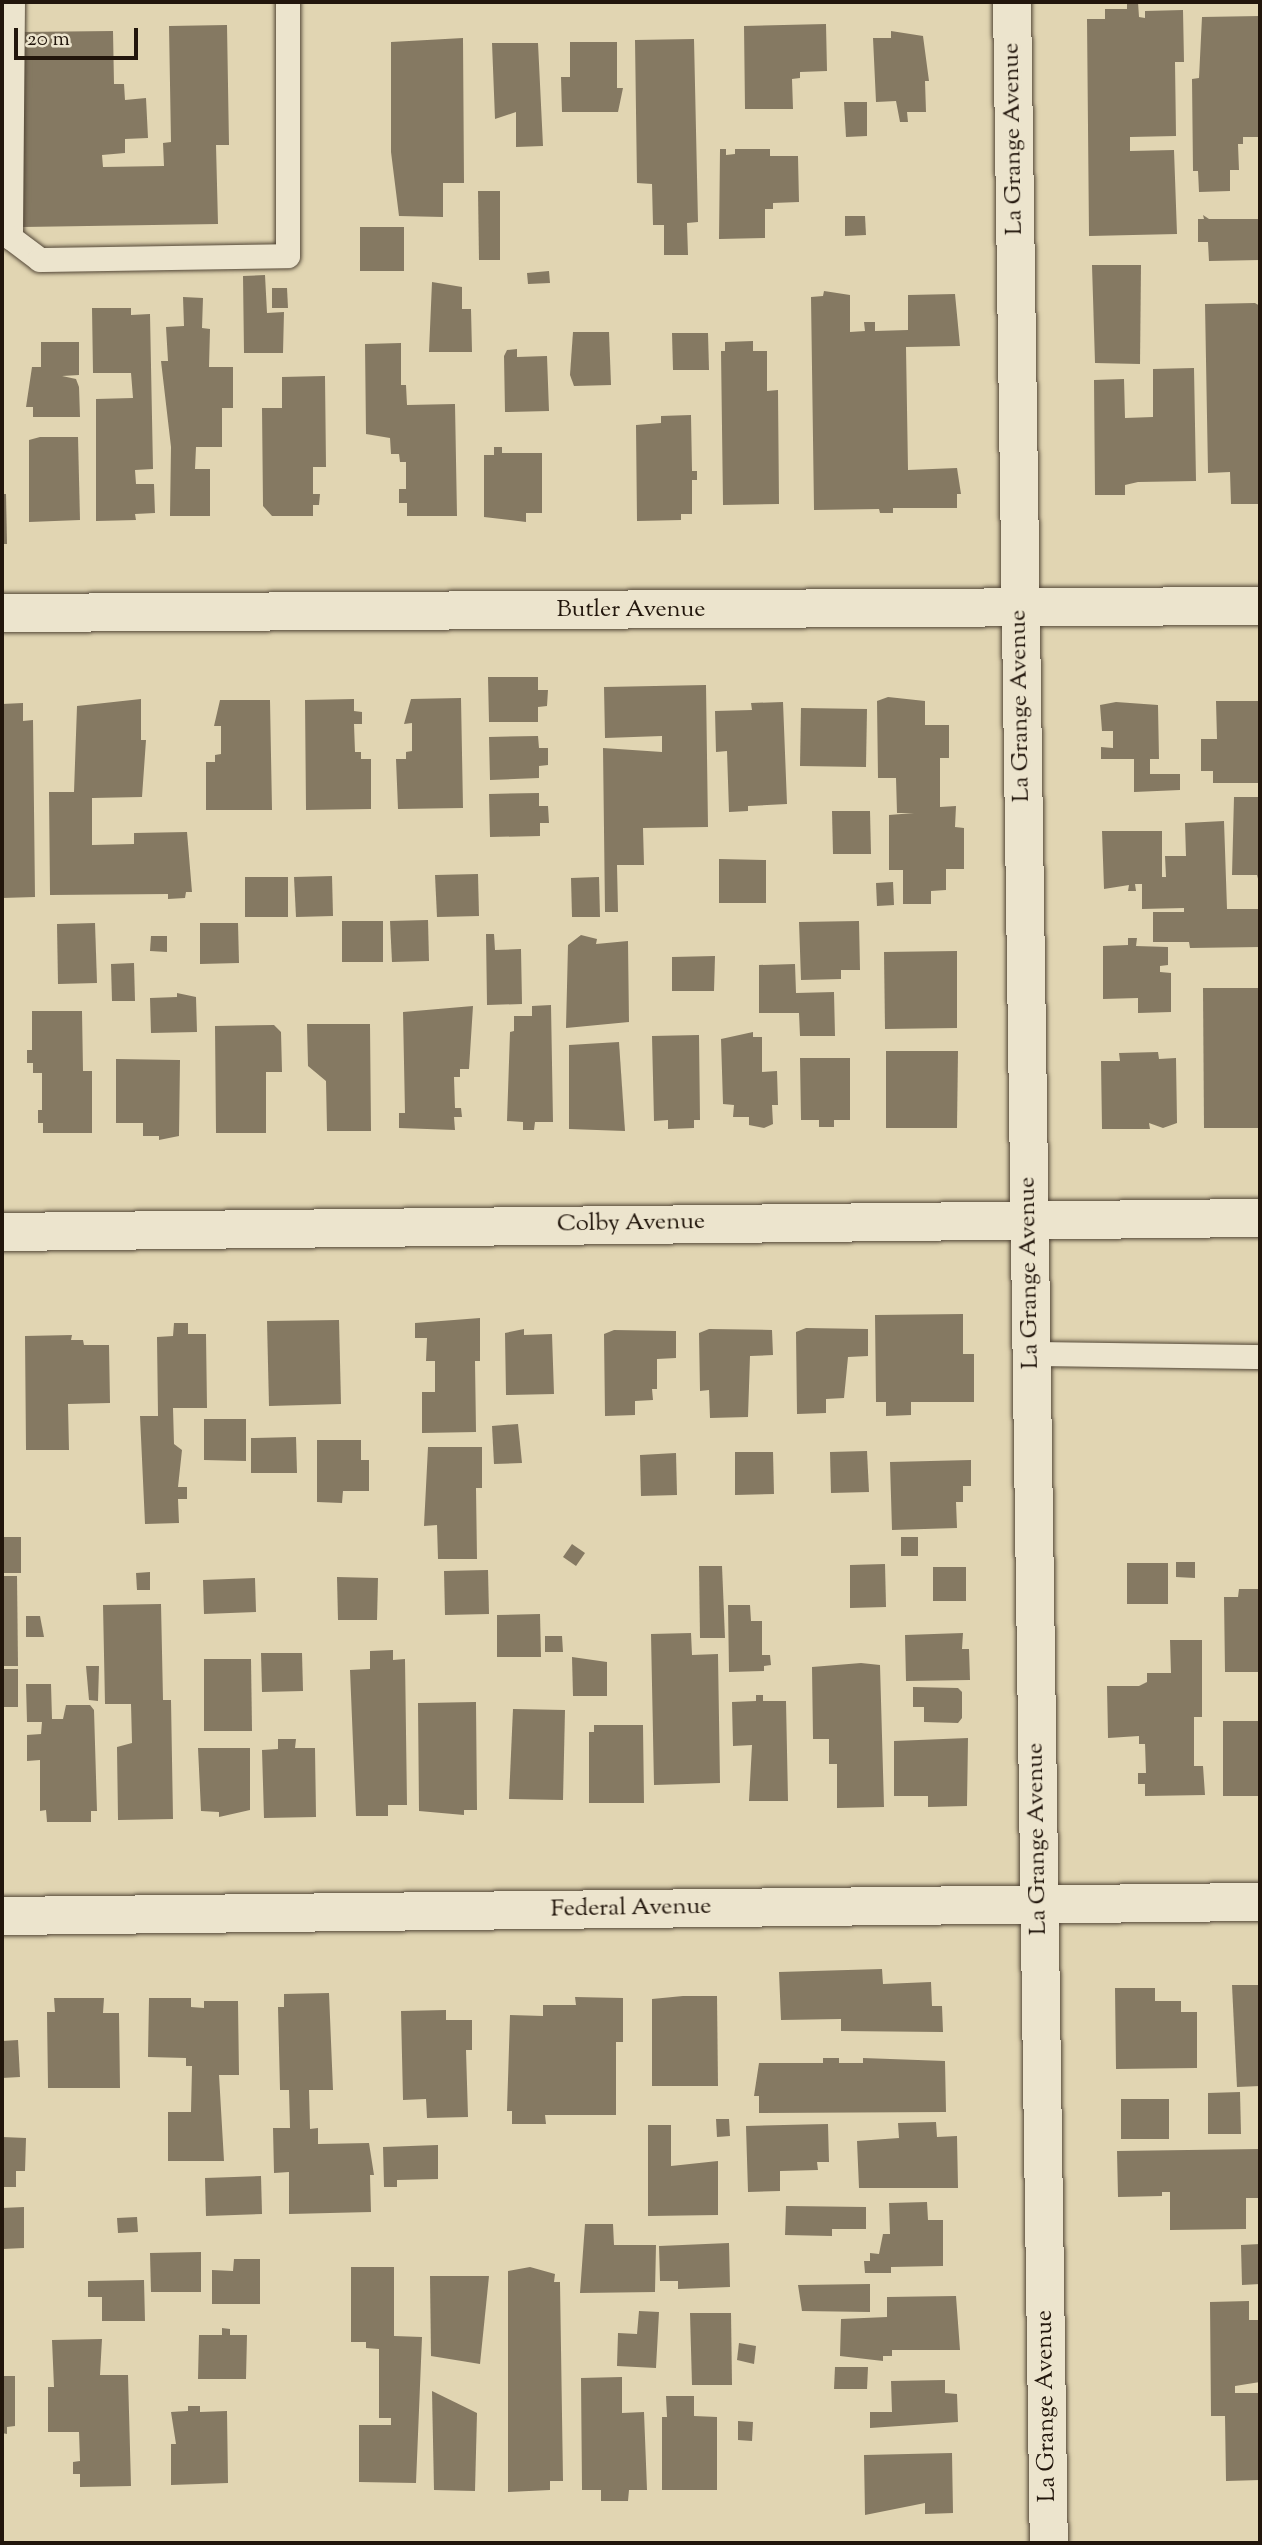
<!DOCTYPE html>
<style>
body{margin:0}
#map{position:relative;width:1262px;height:2545px;overflow:hidden;background:#e1d5b2;font-family:"Sorts Mill Goudy",serif}
div>[style]{position:absolute}
.building>*{inset:0;background:#857962}
.roads{filter:drop-shadow(0 0 2px #524636) drop-shadow(0 0 2px #524636)}
.lane>*{height:24px;margin:-12px;padding:0 12px;transform-origin:12px;border-radius:12px;background:#ece4cd}
.street>*{height:38px;margin:-19px;padding:0 19px;transform-origin:19px;border-radius:19px;background:#ece4cd}
span{translate:-50% -50%;white-space:nowrap;text-align:center;line-height:1.15;-webkit-text-stroke:5px #ece4cd;paint-order:stroke}
.street-label{font-size:24px;color:#22160c}
.frame{position:absolute;inset:0;border:4px solid #22160c;pointer-events:none}
.scale{position:absolute;left:14px;top:28px;width:124px;height:32px;box-sizing:border-box;border:4px solid #22160c;border-top:0;padding-left:9px;font-size:21px;line-height:24px;white-space:nowrap;color:#22160c;-webkit-text-stroke:5px #ece4cd;paint-order:stroke}
</style>
<div id="map">
<div class="building">
<div style="clip-path:polygon(1127px 2px,1138px 2px,1139px 17px,1145px 18px,1145px 11px,1183px 10px,1184px 62px,1175px 62px,1176px 136px,1130px 137px,1130px 151px,1174px 150px,1177px 234px,1089px 236px,1087px 19px,1105px 19px,1105px 9px,1127px 9px)"></div>
<div style="clip-path:polygon(1260px 16px,1259px 137px,1243px 137px,1243px 144px,1238px 144px,1239px 170px,1230px 170px,1230px 191px,1199px 192px,1198px 171px,1193px 171px,1192px 79px,1199px 78px,1202px 17px)"></div>
<div style="clip-path:polygon(826px 24px,827px 71px,800px 72px,800px 78px,792px 79px,793px 109px,745px 109px,744px 26px)"></div>
<div style="clip-path:polygon(227px 25px,229px 145px,216px 145px,218px 224px,23px 227px,20px 32px,113px 31px,114px 84px,124px 84px,125px 100px,146px 98px,148px 138px,125px 139px,125px 153px,102px 155px,103px 167px,164px 166px,163px 143px,171px 142px,169px 26px)"></div>
<div style="clip-path:polygon(891px 31px,923px 36px,929px 81px,925px 81px,926px 112px,907px 112px,908px 122px,900px 122px,896px 101px,876px 102px,873px 38px,891px 38px)"></div>
<div style="clip-path:polygon(463px 38px,464px 183px,443px 183px,443px 217px,399px 216px,391px 152px,391px 42px)"></div>
<div style="clip-path:polygon(694px 39px,698px 222px,687px 223px,688px 255px,664px 255px,664px 225px,653px 225px,652px 184px,637px 183px,635px 40px)"></div>
<div style="clip-path:polygon(570px 42px,617px 42px,617px 88px,623px 88px,618px 112px,562px 112px,561px 77px,570px 77px)"></div>
<div style="clip-path:polygon(492px 43px,538px 43px,543px 146px,516px 147px,516px 112px,495px 119px)"></div>
<div style="clip-path:polygon(844px 102px,867px 102px,867px 136px,846px 137px)"></div>
<div style="clip-path:polygon(720px 149px,726px 149px,726px 155px,735px 154px,735px 149px,770px 149px,770px 156px,798px 156px,799px 202px,773px 203px,773px 209px,765px 209px,765px 238px,719px 239px)"></div>
<div style="clip-path:polygon(478px 191px,500px 191px,500px 260px,479px 260px)"></div>
<div style="clip-path:polygon(1203px 215px,1209px 219px,1260px 219px,1260px 260px,1209px 261px,1208px 242px,1198px 242px,1198px 219px,1204px 219px)"></div>
<div style="clip-path:polygon(845px 216px,865px 216px,866px 235px,845px 236px)"></div>
<div style="clip-path:polygon(360px 227px,404px 227px,404px 271px,360px 271px)"></div>
<div style="clip-path:polygon(1092px 265px,1141px 265px,1140px 364px,1095px 363px)"></div>
<div style="clip-path:polygon(549px 271px,550px 283px,528px 284px,527px 273px)"></div>
<div style="clip-path:polygon(265px 275px,267px 313px,284px 312px,283px 353px,244px 353px,243px 276px)"></div>
<div style="clip-path:polygon(432px 282px,462px 287px,462px 309px,471px 309px,472px 352px,429px 352px)"></div>
<div style="clip-path:polygon(272px 288px,287px 288px,288px 308px,272px 308px)"></div>
<div style="clip-path:polygon(824px 291px,850px 295px,850px 332px,865px 331px,864px 322px,875px 322px,875px 331px,908px 330px,908px 295px,955px 294px,960px 346px,906px 347px,908px 470px,957px 468px,961px 494px,957px 494px,957px 508px,893px 508px,893px 513px,880px 513px,879px 509px,814px 510px,811px 297px,823px 296px)"></div>
<div style="clip-path:polygon(183px 297px,203px 298px,202px 328px,210px 329px,209px 367px,233px 367px,233px 408px,222px 408px,222px 447px,196px 447px,195px 469px,210px 469px,210px 516px,170px 516px,171px 447px,161px 361px,168px 361px,166px 327px,184px 326px)"></div>
<div style="clip-path:polygon(1255px 303px,1260px 306px,1260px 504px,1231px 504px,1230px 472px,1208px 473px,1205px 304px)"></div>
<div style="clip-path:polygon(92px 308px,131px 308px,131px 315px,150px 314px,153px 469px,135px 470px,136px 484px,154px 484px,155px 513px,135px 514px,136px 520px,96px 521px,96px 399px,133px 398px,131px 373px,93px 373px)"></div>
<div style="clip-path:polygon(2px 326px,4px 326px,4px 363px,2px 363px)"></div>
<div style="clip-path:polygon(573px 332px,609px 332px,611px 385px,574px 386px,570px 375px)"></div>
<div style="clip-path:polygon(672px 333px,708px 333px,709px 370px,673px 370px)"></div>
<div style="clip-path:polygon(753px 341px,753px 351px,767px 351px,767px 391px,778px 390px,779px 504px,723px 505px,721px 351px,725px 351px,725px 342px)"></div>
<div style="clip-path:polygon(41px 342px,79px 342px,79px 375px,62px 376px,76px 379px,79px 387px,80px 417px,33px 417px,33px 407px,26px 407px,32px 367px,41px 367px)"></div>
<div style="clip-path:polygon(401px 343px,401px 385px,406px 385px,407px 405px,455px 404px,457px 516px,407px 516px,407px 503px,399px 503px,399px 489px,406px 489px,406px 462px,400px 462px,399px 454px,391px 454px,390px 438px,366px 434px,365px 344px)"></div>
<div style="clip-path:polygon(517px 349px,517px 357px,547px 356px,549px 411px,505px 412px,504px 356px,507px 350px)"></div>
<div style="clip-path:polygon(1194px 368px,1196px 481px,1138px 482px,1125px 485px,1125px 495px,1095px 495px,1094px 380px,1124px 379px,1125px 418px,1153px 417px,1153px 369px)"></div>
<div style="clip-path:polygon(325px 376px,326px 467px,313px 467px,313px 494px,320px 494px,319px 505px,313px 505px,313px 516px,272px 516px,263px 506px,262px 408px,282px 408px,282px 377px)"></div>
<div style="clip-path:polygon(691px 415px,692px 471px,697px 471px,697px 480px,692px 480px,692px 514px,681px 514px,681px 520px,637px 521px,636px 425px,661px 423px,661px 416px)"></div>
<div style="clip-path:polygon(40px 437px,78px 437px,80px 520px,29px 522px,29px 440px)"></div>
<div style="clip-path:polygon(494px 447px,502px 447px,502px 453px,542px 453px,542px 513px,526px 513px,526px 522px,484px 517px,484px 455px,494px 455px)"></div>
<div style="clip-path:polygon(2px 494px,6px 494px,7px 544px,2px 544px)"></div>
<div style="clip-path:polygon(488px 677px,538px 677px,538px 690px,548px 690px,547px 706px,538px 707px,538px 722px,489px 722px)"></div>
<div style="clip-path:polygon(706px 685px,708px 827px,643px 828px,644px 865px,617px 865px,618px 912px,605px 912px,603px 748px,662px 752px,662px 736px,605px 738px,604px 687px)"></div>
<div style="clip-path:polygon(888px 697px,925px 701px,925px 725px,949px 725px,949px 758px,940px 758px,940px 807px,956px 806px,955px 827px,964px 828px,964px 869px,946px 869px,946px 890px,931px 891px,931px 904px,903px 904px,903px 870px,889px 870px,889px 815px,914px 813px,897px 813px,896px 778px,878px 778px,877px 701px)"></div>
<div style="clip-path:polygon(461px 698px,463px 808px,398px 809px,396px 759px,406px 759px,406px 752px,412px 751px,412px 723px,404px 724px,411px 699px)"></div>
<div style="clip-path:polygon(141px 699px,141px 740px,146px 740px,142px 797px,92px 798px,92px 845px,134px 844px,134px 833px,187px 832px,192px 892px,186px 892px,185px 898px,168px 899px,168px 894px,50px 895px,49px 792px,74px 792px,77px 706px)"></div>
<div style="clip-path:polygon(354px 699px,354px 711px,362px 712px,362px 724px,354px 724px,355px 752px,361px 752px,361px 759px,371px 759px,371px 809px,306px 810px,305px 700px)"></div>
<div style="clip-path:polygon(220px 700px,270px 700px,272px 810px,206px 810px,206px 762px,215px 762px,215px 755px,221px 754px,221px 726px,214px 726px)"></div>
<div style="clip-path:polygon(1216px 701px,1260px 701px,1260px 783px,1213px 783px,1213px 771px,1201px 771px,1201px 739px,1217px 739px)"></div>
<div style="clip-path:polygon(783px 702px,787px 804px,748px 806px,748px 811px,729px 812px,727px 751px,716px 752px,715px 711px,752px 710px,751px 703px)"></div>
<div style="clip-path:polygon(1116px 702px,1158px 705px,1159px 759px,1150px 759px,1150px 774px,1180px 774px,1180px 790px,1134px 792px,1134px 759px,1101px 759px,1101px 747px,1113px 748px,1113px 731px,1102px 731px,1100px 705px)"></div>
<div style="clip-path:polygon(23px 703px,23px 721px,33px 720px,35px 897px,2px 898px,2px 704px)"></div>
<div style="clip-path:polygon(801px 708px,867px 709px,866px 767px,800px 766px)"></div>
<div style="clip-path:polygon(538px 736px,539px 748px,548px 748px,548px 765px,539px 766px,539px 778px,490px 780px,489px 737px)"></div>
<div style="clip-path:polygon(539px 793px,539px 806px,548px 806px,549px 823px,540px 823px,540px 836px,490px 837px,489px 794px)"></div>
<div style="clip-path:polygon(1234px 797px,1260px 797px,1260px 886px,1257px 875px,1232px 875px)"></div>
<div style="clip-path:polygon(832px 811px,870px 811px,871px 854px,833px 854px)"></div>
<div style="clip-path:polygon(1224px 821px,1227px 909px,1260px 909px,1260px 947px,1190px 948px,1189px 942px,1153px 942px,1153px 912px,1184px 912px,1184px 908px,1142px 909px,1142px 884px,1135px 884px,1136px 891px,1128px 891px,1129px 885px,1104px 889px,1102px 831px,1162px 831px,1162px 877px,1166px 877px,1165px 856px,1186px 856px,1185px 823px)"></div>
<div style="clip-path:polygon(719px 859px,766px 860px,766px 903px,719px 903px)"></div>
<div style="clip-path:polygon(478px 874px,479px 916px,437px 917px,435px 875px)"></div>
<div style="clip-path:polygon(332px 876px,333px 916px,296px 917px,294px 877px)"></div>
<div style="clip-path:polygon(245px 877px,288px 877px,288px 917px,245px 917px)"></div>
<div style="clip-path:polygon(599px 877px,600px 917px,572px 917px,571px 878px)"></div>
<div style="clip-path:polygon(893px 882px,894px 905px,877px 906px,876px 883px)"></div>
<div style="clip-path:polygon(428px 920px,429px 961px,392px 962px,390px 921px)"></div>
<div style="clip-path:polygon(342px 921px,383px 921px,383px 962px,342px 962px)"></div>
<div style="clip-path:polygon(859px 921px,860px 970px,841px 970px,841px 979px,801px 980px,799px 922px)"></div>
<div style="clip-path:polygon(95px 923px,97px 983px,58px 984px,57px 924px)"></div>
<div style="clip-path:polygon(200px 923px,238px 923px,239px 963px,200px 964px)"></div>
<div style="clip-path:polygon(486px 934px,494px 934px,495px 950px,521px 949px,522px 1004px,487px 1005px)"></div>
<div style="clip-path:polygon(581px 935px,597px 939px,596px 944px,628px 941px,629px 1022px,566px 1028px,568px 945px)"></div>
<div style="clip-path:polygon(151px 936px,167px 936px,167px 952px,150px 951px)"></div>
<div style="clip-path:polygon(1128px 938px,1137px 938px,1136px 946px,1168px 947px,1168px 965px,1160px 966px,1160px 972px,1171px 973px,1171px 1012px,1138px 1013px,1138px 998px,1103px 999px,1103px 946px,1128px 945px)"></div>
<div style="clip-path:polygon(957px 951px,957px 1028px,885px 1029px,884px 952px)"></div>
<div style="clip-path:polygon(715px 956px,714px 991px,672px 991px,672px 957px)"></div>
<div style="clip-path:polygon(134px 963px,135px 1001px,112px 1001px,111px 964px)"></div>
<div style="clip-path:polygon(795px 964px,796px 993px,834px 992px,835px 1036px,800px 1036px,799px 1013px,759px 1013px,759px 965px)"></div>
<div style="clip-path:polygon(1203px 988px,1260px 988px,1260px 1128px,1204px 1128px)"></div>
<div style="clip-path:polygon(177px 993px,196px 997px,197px 1032px,151px 1033px,150px 998px,177px 997px)"></div>
<div style="clip-path:polygon(551px 1005px,553px 1122px,535px 1122px,534px 1130px,523px 1130px,523px 1122px,507px 1121px,510px 1032px,514px 1031px,514px 1016px,532px 1016px,532px 1006px)"></div>
<div style="clip-path:polygon(473px 1006px,469px 1069px,460px 1069px,460px 1077px,454px 1077px,455px 1108px,461px 1108px,462px 1117px,454px 1117px,455px 1130px,399px 1128px,399px 1113px,405px 1113px,403px 1012px)"></div>
<div style="clip-path:polygon(32px 1011px,82px 1011px,83px 1071px,92px 1071px,92px 1133px,43px 1133px,43px 1123px,38px 1123px,38px 1110px,42px 1110px,42px 1073px,33px 1073px,33px 1063px,27px 1063px,27px 1050px,32px 1050px)"></div>
<div style="clip-path:polygon(307px 1024px,370px 1024px,371px 1131px,327px 1131px,326px 1081px,308px 1066px)"></div>
<div style="clip-path:polygon(274px 1025px,281px 1032px,282px 1072px,266px 1072px,266px 1133px,216px 1133px,215px 1026px)"></div>
<div style="clip-path:polygon(753px 1032px,753px 1037px,762px 1037px,762px 1072px,777px 1071px,778px 1105px,772px 1105px,773px 1124px,764px 1128px,749px 1125px,749px 1117px,733px 1117px,734px 1105px,723px 1104px,721px 1039px)"></div>
<div style="clip-path:polygon(699px 1035px,700px 1120px,694px 1120px,694px 1128px,668px 1129px,668px 1120px,654px 1121px,652px 1036px)"></div>
<div style="clip-path:polygon(619px 1042px,625px 1131px,569px 1129px,569px 1045px)"></div>
<div style="clip-path:polygon(886px 1051px,958px 1051px,957px 1128px,886px 1128px)"></div>
<div style="clip-path:polygon(1158px 1052px,1159px 1059px,1176px 1058px,1177px 1123px,1163px 1128px,1149px 1123px,1150px 1129px,1102px 1129px,1101px 1061px,1120px 1061px,1119px 1053px)"></div>
<div style="clip-path:polygon(800px 1058px,850px 1058px,850px 1120px,834px 1120px,834px 1127px,819px 1127px,819px 1120px,801px 1120px)"></div>
<div style="clip-path:polygon(116px 1059px,180px 1060px,179px 1136px,159px 1140px,159px 1136px,143px 1136px,143px 1123px,116px 1123px)"></div>
<div style="clip-path:polygon(963px 1314px,963px 1354px,974px 1354px,974px 1402px,911px 1402px,911px 1415px,886px 1416px,886px 1402px,876px 1402px,875px 1315px)"></div>
<div style="clip-path:polygon(480px 1318px,480px 1361px,475px 1361px,476px 1432px,422px 1433px,422px 1392px,435px 1392px,435px 1361px,426px 1361px,427px 1338px,415px 1338px,415px 1323px)"></div>
<div style="clip-path:polygon(339px 1320px,341px 1404px,269px 1406px,267px 1321px)"></div>
<div style="clip-path:polygon(174px 1323px,188px 1323px,188px 1334px,206px 1334px,207px 1408px,173px 1408px,174px 1444px,182px 1450px,178px 1487px,187px 1487px,187px 1499px,178px 1499px,179px 1523px,145px 1524px,140px 1416px,158px 1416px,157px 1337px,173px 1336px)"></div>
<div style="clip-path:polygon(806px 1328px,868px 1329px,868px 1356px,848px 1357px,844px 1398px,826px 1399px,826px 1413px,797px 1414px,796px 1332px)"></div>
<div style="clip-path:polygon(524px 1329px,524px 1335px,552px 1334px,554px 1394px,506px 1395px,505px 1333px)"></div>
<div style="clip-path:polygon(709px 1329px,772px 1330px,773px 1355px,750px 1356px,748px 1417px,710px 1418px,709px 1390px,700px 1391px,699px 1333px)"></div>
<div style="clip-path:polygon(614px 1330px,676px 1331px,676px 1358px,657px 1359px,657px 1389px,652px 1389px,653px 1400px,635px 1401px,635px 1415px,605px 1416px,604px 1334px)"></div>
<div style="clip-path:polygon(72px 1335px,71px 1340px,83px 1340px,84px 1345px,109px 1345px,110px 1403px,68px 1404px,69px 1450px,26px 1450px,25px 1336px)"></div>
<div style="clip-path:polygon(204px 1419px,246px 1419px,246px 1461px,204px 1460px)"></div>
<div style="clip-path:polygon(518px 1424px,522px 1463px,494px 1464px,492px 1426px)"></div>
<div style="clip-path:polygon(296px 1437px,297px 1473px,251px 1473px,251px 1438px)"></div>
<div style="clip-path:polygon(317px 1440px,361px 1440px,361px 1460px,369px 1460px,369px 1491px,343px 1491px,342px 1503px,317px 1502px)"></div>
<div style="clip-path:polygon(428px 1447px,482px 1447px,482px 1488px,476px 1488px,477px 1559px,438px 1559px,437px 1525px,424px 1526px)"></div>
<div style="clip-path:polygon(867px 1451px,869px 1492px,831px 1493px,830px 1452px)"></div>
<div style="clip-path:polygon(735px 1452px,773px 1452px,774px 1494px,735px 1495px)"></div>
<div style="clip-path:polygon(676px 1453px,677px 1495px,641px 1496px,640px 1455px)"></div>
<div style="clip-path:polygon(971px 1460px,971px 1486px,963px 1486px,963px 1502px,956px 1502px,957px 1528px,892px 1530px,890px 1462px)"></div>
<div style="clip-path:polygon(2px 1537px,21px 1537px,21px 1573px,2px 1573px)"></div>
<div style="clip-path:polygon(901px 1537px,918px 1537px,918px 1556px,901px 1556px)"></div>
<div style="clip-path:polygon(572px 1544px,585px 1553px,576px 1566px,563px 1557px)"></div>
<div style="clip-path:polygon(1176px 1562px,1195px 1562px,1195px 1578px,1176px 1577px)"></div>
<div style="clip-path:polygon(1127px 1563px,1168px 1563px,1168px 1604px,1127px 1604px)"></div>
<div style="clip-path:polygon(885px 1564px,886px 1607px,850px 1608px,850px 1565px)"></div>
<div style="clip-path:polygon(699px 1566px,722px 1566px,725px 1638px,700px 1638px)"></div>
<div style="clip-path:polygon(933px 1567px,966px 1567px,966px 1601px,933px 1601px)"></div>
<div style="clip-path:polygon(488px 1570px,489px 1614px,445px 1615px,444px 1571px)"></div>
<div style="clip-path:polygon(150px 1572px,150px 1590px,137px 1590px,136px 1573px)"></div>
<div style="clip-path:polygon(2px 1576px,17px 1576px,18px 1666px,2px 1666px)"></div>
<div style="clip-path:polygon(337px 1577px,378px 1578px,377px 1620px,338px 1620px)"></div>
<div style="clip-path:polygon(255px 1578px,256px 1612px,204px 1614px,203px 1580px)"></div>
<div style="clip-path:polygon(1239px 1589px,1260px 1589px,1260px 1672px,1225px 1672px,1224px 1597px,1238px 1597px)"></div>
<div style="clip-path:polygon(161px 1604px,163px 1700px,171px 1700px,173px 1819px,118px 1820px,117px 1747px,132px 1743px,131px 1704px,105px 1704px,103px 1605px)"></div>
<div style="clip-path:polygon(728px 1605px,750px 1605px,751px 1621px,762px 1621px,762px 1655px,770px 1655px,771px 1665px,764px 1666px,764px 1671px,729px 1672px)"></div>
<div style="clip-path:polygon(540px 1614px,541px 1657px,497px 1657px,497px 1615px)"></div>
<div style="clip-path:polygon(26px 1616px,40px 1616px,44px 1637px,26px 1637px)"></div>
<div style="clip-path:polygon(691px 1633px,692px 1655px,718px 1654px,720px 1783px,654px 1785px,651px 1634px)"></div>
<div style="clip-path:polygon(963px 1633px,962px 1649px,969px 1649px,970px 1680px,906px 1681px,905px 1635px)"></div>
<div style="clip-path:polygon(545px 1636px,562px 1636px,563px 1652px,545px 1652px)"></div>
<div style="clip-path:polygon(1170px 1640px,1202px 1640px,1202px 1717px,1194px 1717px,1194px 1766px,1203px 1766px,1205px 1795px,1145px 1796px,1145px 1784px,1138px 1784px,1138px 1773px,1146px 1773px,1145px 1744px,1139px 1744px,1139px 1736px,1108px 1738px,1107px 1686px,1139px 1686px,1147px 1682px,1147px 1673px,1171px 1673px)"></div>
<div style="clip-path:polygon(393px 1650px,393px 1660px,405px 1659px,407px 1805px,388px 1805px,388px 1816px,356px 1816px,350px 1670px,370px 1669px,370px 1651px)"></div>
<div style="clip-path:polygon(261px 1653px,302px 1653px,303px 1691px,262px 1692px)"></div>
<div style="clip-path:polygon(572px 1657px,607px 1662px,607px 1696px,573px 1696px)"></div>
<div style="clip-path:polygon(204px 1659px,251px 1659px,252px 1731px,204px 1731px)"></div>
<div style="clip-path:polygon(861px 1663px,880px 1665px,884px 1807px,837px 1808px,837px 1764px,829px 1764px,829px 1739px,813px 1739px,812px 1667px)"></div>
<div style="clip-path:polygon(86px 1666px,99px 1666px,98px 1701px,89px 1700px)"></div>
<div style="clip-path:polygon(2px 1669px,18px 1669px,18px 1707px,2px 1707px)"></div>
<div style="clip-path:polygon(26px 1684px,51px 1684px,52px 1719px,63px 1719px,66px 1705px,90px 1705px,94px 1710px,97px 1811px,91px 1811px,91px 1822px,47px 1822px,46px 1810px,40px 1811px,40px 1760px,27px 1761px,27px 1735px,41px 1734px,42px 1722px,27px 1722px)"></div>
<div style="clip-path:polygon(913px 1687px,958px 1688px,962px 1692px,962px 1718px,958px 1723px,924px 1722px,924px 1707px,913px 1707px)"></div>
<div style="clip-path:polygon(756px 1695px,763px 1695px,763px 1701px,786px 1701px,788px 1801px,749px 1801px,752px 1745px,733px 1746px,732px 1702px,756px 1701px)"></div>
<div style="clip-path:polygon(476px 1702px,477px 1810px,464px 1810px,464px 1815px,419px 1811px,418px 1703px)"></div>
<div style="clip-path:polygon(513px 1709px,565px 1710px,563px 1800px,509px 1799px)"></div>
<div style="clip-path:polygon(1223px 1721px,1260px 1721px,1260px 1796px,1223px 1796px)"></div>
<div style="clip-path:polygon(594px 1725px,643px 1725px,644px 1803px,589px 1803px,589px 1732px,594px 1732px)"></div>
<div style="clip-path:polygon(968px 1738px,967px 1806px,928px 1807px,928px 1796px,894px 1796px,894px 1741px)"></div>
<div style="clip-path:polygon(278px 1739px,296px 1739px,295px 1748px,315px 1748px,316px 1817px,264px 1818px,262px 1750px,278px 1749px)"></div>
<div style="clip-path:polygon(198px 1748px,250px 1748px,250px 1810px,219px 1817px,219px 1812px,201px 1811px)"></div>
<div style="clip-path:polygon(882px 1969px,883px 1984px,931px 1982px,932px 2006px,942px 2006px,943px 2032px,841px 2031px,841px 2019px,781px 2020px,779px 1972px)"></div>
<div style="clip-path:polygon(1232px 1985px,1260px 1985px,1260px 2086px,1237px 2087px)"></div>
<div style="clip-path:polygon(1115px 1988px,1155px 1988px,1155px 2001px,1181px 2001px,1181px 2012px,1197px 2012px,1197px 2068px,1116px 2069px)"></div>
<div style="clip-path:polygon(329px 1993px,333px 2090px,309px 2090px,310px 2129px,318px 2128px,318px 2144px,369px 2143px,374px 2175px,370px 2175px,371px 2212px,289px 2214px,289px 2172px,274px 2173px,273px 2128px,290px 2128px,289px 2090px,280px 2090px,278px 2007px,284px 2007px,284px 1994px)"></div>
<div style="clip-path:polygon(683px 1996px,717px 1996px,718px 2086px,652px 2086px,652px 1999px)"></div>
<div style="clip-path:polygon(575px 1997px,623px 1998px,623px 2042px,616px 2042px,616px 2115px,545px 2115px,546px 2124px,512px 2124px,512px 2111px,507px 2111px,510px 2015px,543px 2016px,543px 2005px,576px 2005px)"></div>
<div style="clip-path:polygon(54px 1998px,104px 1998px,103px 2013px,119px 2013px,120px 2088px,48px 2088px,47px 2012px,55px 2012px)"></div>
<div style="clip-path:polygon(149px 1998px,191px 1998px,191px 2007px,204px 2008px,204px 2001px,238px 2001px,239px 2075px,219px 2075px,224px 2161px,168px 2161px,168px 2112px,191px 2112px,192px 2066px,186px 2066px,186px 2058px,148px 2057px)"></div>
<div style="clip-path:polygon(446px 2010px,446px 2020px,472px 2020px,472px 2050px,466px 2050px,468px 2117px,427px 2118px,426px 2099px,403px 2100px,401px 2011px)"></div>
<div style="clip-path:polygon(18px 2040px,20px 2077px,2px 2078px,2px 2041px)"></div>
<div style="clip-path:polygon(823px 2058px,839px 2058px,839px 2063px,863px 2063px,863px 2058px,945px 2061px,946px 2112px,759px 2113px,759px 2096px,754px 2096px,759px 2063px,823px 2063px)"></div>
<div style="clip-path:polygon(1240px 2092px,1241px 2134px,1208px 2134px,1208px 2093px)"></div>
<div style="clip-path:polygon(1121px 2099px,1169px 2099px,1169px 2139px,1121px 2139px)"></div>
<div style="clip-path:polygon(716px 2119px,729px 2119px,730px 2136px,717px 2137px)"></div>
<div style="clip-path:polygon(936px 2122px,937px 2137px,957px 2136px,958px 2188px,859px 2188px,857px 2141px,899px 2138px,898px 2123px)"></div>
<div style="clip-path:polygon(828px 2124px,829px 2162px,817px 2162px,818px 2170px,780px 2171px,780px 2191px,748px 2192px,746px 2126px)"></div>
<div style="clip-path:polygon(648px 2125px,671px 2125px,671px 2166px,718px 2161px,718px 2215px,648px 2216px)"></div>
<div style="clip-path:polygon(2px 2137px,26px 2138px,25px 2171px,16px 2171px,16px 2187px,2px 2187px)"></div>
<div style="clip-path:polygon(438px 2145px,438px 2179px,397px 2180px,397px 2187px,384px 2187px,383px 2147px)"></div>
<div style="clip-path:polygon(1259px 2149px,1260px 2198px,1246px 2198px,1246px 2229px,1170px 2230px,1170px 2192px,1162px 2192px,1162px 2196px,1118px 2197px,1117px 2151px)"></div>
<div style="clip-path:polygon(261px 2176px,262px 2214px,206px 2216px,205px 2178px)"></div>
<div style="clip-path:polygon(927px 2202px,928px 2220px,943px 2220px,943px 2266px,891px 2267px,891px 2273px,865px 2273px,864px 2261px,870px 2261px,870px 2253px,879px 2254px,883px 2234px,890px 2234px,889px 2203px)"></div>
<div style="clip-path:polygon(786px 2206px,866px 2207px,866px 2229px,832px 2229px,832px 2236px,785px 2235px)"></div>
<div style="clip-path:polygon(24px 2207px,24px 2248px,3px 2249px,2px 2208px)"></div>
<div style="clip-path:polygon(137px 2217px,138px 2232px,118px 2233px,117px 2218px)"></div>
<div style="clip-path:polygon(585px 2224px,613px 2224px,614px 2245px,656px 2245px,655px 2292px,580px 2293px)"></div>
<div style="clip-path:polygon(729px 2243px,730px 2287px,678px 2289px,678px 2281px,660px 2281px,659px 2246px)"></div>
<div style="clip-path:polygon(1260px 2244px,1260px 2284px,1242px 2285px,1241px 2245px)"></div>
<div style="clip-path:polygon(201px 2252px,201px 2292px,151px 2292px,150px 2253px)"></div>
<div style="clip-path:polygon(234px 2259px,260px 2259px,260px 2304px,212px 2304px,212px 2270px,233px 2271px)"></div>
<div style="clip-path:polygon(351px 2267px,394px 2267px,394px 2336px,422px 2337px,416px 2483px,359px 2482px,359px 2425px,391px 2425px,391px 2418px,379px 2418px,379px 2349px,366px 2348px,366px 2342px,351px 2342px)"></div>
<div style="clip-path:polygon(530px 2267px,555px 2274px,554px 2282px,560px 2282px,563px 2481px,550px 2481px,550px 2490px,508px 2492px,508px 2271px)"></div>
<div style="clip-path:polygon(430px 2276px,489px 2276px,480px 2364px,431px 2356px)"></div>
<div style="clip-path:polygon(144px 2280px,145px 2321px,102px 2321px,102px 2297px,88px 2297px,88px 2281px)"></div>
<div style="clip-path:polygon(870px 2284px,870px 2312px,802px 2311px,798px 2285px)"></div>
<div style="clip-path:polygon(956px 2296px,960px 2350px,892px 2350px,892px 2356px,883px 2356px,883px 2361px,840px 2356px,841px 2319px,887px 2317px,887px 2297px)"></div>
<div style="clip-path:polygon(1249px 2301px,1249px 2320px,1260px 2320px,1260px 2382px,1235px 2386px,1235px 2393px,1258px 2393px,1260px 2480px,1226px 2481px,1225px 2416px,1211px 2416px,1210px 2302px)"></div>
<div style="clip-path:polygon(639px 2311px,659px 2312px,656px 2368px,617px 2366px,618px 2333px,637px 2334px)"></div>
<div style="clip-path:polygon(690px 2313px,731px 2313px,732px 2385px,692px 2385px)"></div>
<div style="clip-path:polygon(222px 2328px,230px 2329px,230px 2335px,247px 2335px,246px 2379px,198px 2379px,199px 2335px,222px 2335px)"></div>
<div style="clip-path:polygon(102px 2339px,100px 2375px,128px 2375px,131px 2486px,80px 2487px,80px 2474px,73px 2474px,73px 2462px,80px 2461px,79px 2432px,48px 2432px,48px 2387px,54px 2387px,52px 2340px)"></div>
<div style="clip-path:polygon(739px 2343px,756px 2346px,754px 2364px,737px 2360px)"></div>
<div style="clip-path:polygon(835px 2367px,868px 2367px,867px 2389px,834px 2389px)"></div>
<div style="clip-path:polygon(2px 2376px,15px 2376px,15px 2426px,7px 2427px,7px 2434px,2px 2433px)"></div>
<div style="clip-path:polygon(622px 2377px,622px 2413px,644px 2412px,647px 2490px,629px 2490px,628px 2501px,601px 2501px,601px 2490px,582px 2490px,581px 2378px)"></div>
<div style="clip-path:polygon(945px 2380px,945px 2393px,957px 2394px,958px 2422px,870px 2428px,870px 2412px,892px 2412px,891px 2381px)"></div>
<div style="clip-path:polygon(432px 2391px,477px 2413px,475px 2491px,434px 2490px)"></div>
<div style="clip-path:polygon(666px 2396px,694px 2396px,694px 2416px,717px 2417px,717px 2490px,662px 2490px,662px 2417px,667px 2417px)"></div>
<div style="clip-path:polygon(188px 2406px,200px 2406px,200px 2412px,227px 2411px,228px 2483px,171px 2485px,171px 2444px,176px 2444px,171px 2412px,188px 2411px)"></div>
<div style="clip-path:polygon(738px 2421px,753px 2422px,752px 2441px,738px 2440px)"></div>
<div style="clip-path:polygon(952px 2453px,953px 2513px,925px 2514px,925px 2503px,865px 2515px,864px 2455px)"></div>
</div>
<div class="roads">
<div class="lane">
<div style="left:13px;top:2px;width:236px;rotate:90.5deg"></div>
<div style="left:11px;top:238px;width:36px;rotate:37deg"></div>
<div style="left:40px;top:260px;width:248px;rotate:-0.9deg"></div>
<div style="left:288px;top:256px;width:254px;rotate:-90deg"></div>
<div style="left:1031px;top:1354px;width:229px;rotate:0.8deg"></div>
</div>
<div class="street">
<div style="left:1012px;top:2px;width:2541px;rotate:89.17deg"></div>
<div style="left:2px;top:613px;width:1258px;rotate:-0.32deg"></div>
<div style="left:2px;top:1232px;width:1258px;rotate:-0.64deg"></div>
<div style="left:2px;top:1916px;width:1258px;rotate:-0.64deg"></div>
</div>
</div>
<div class="street-label">
<span style="left:1014px;top:139px;rotate:-91deg">La Grange Avenue</span>
<span style="left:631px;top:611px">Butler Avenue</span>
<span style="left:1021px;top:706px;rotate:-91deg">La Grange Avenue</span>
<span style="left:631px;top:1224px;rotate:-1deg">Colby Avenue</span>
<span style="left:1030px;top:1273px;rotate:-91deg">La Grange Avenue</span>
<span style="left:1038px;top:1839px;rotate:-91deg">La Grange Avenue</span>
<span style="left:631px;top:1909px;rotate:-1deg">Federal Avenue</span>
<span style="left:1047px;top:2406px;rotate:-91deg">La Grange Avenue</span>
</div>
<div class="frame"></div>
<div class="scale">20 m</div>
</div>
